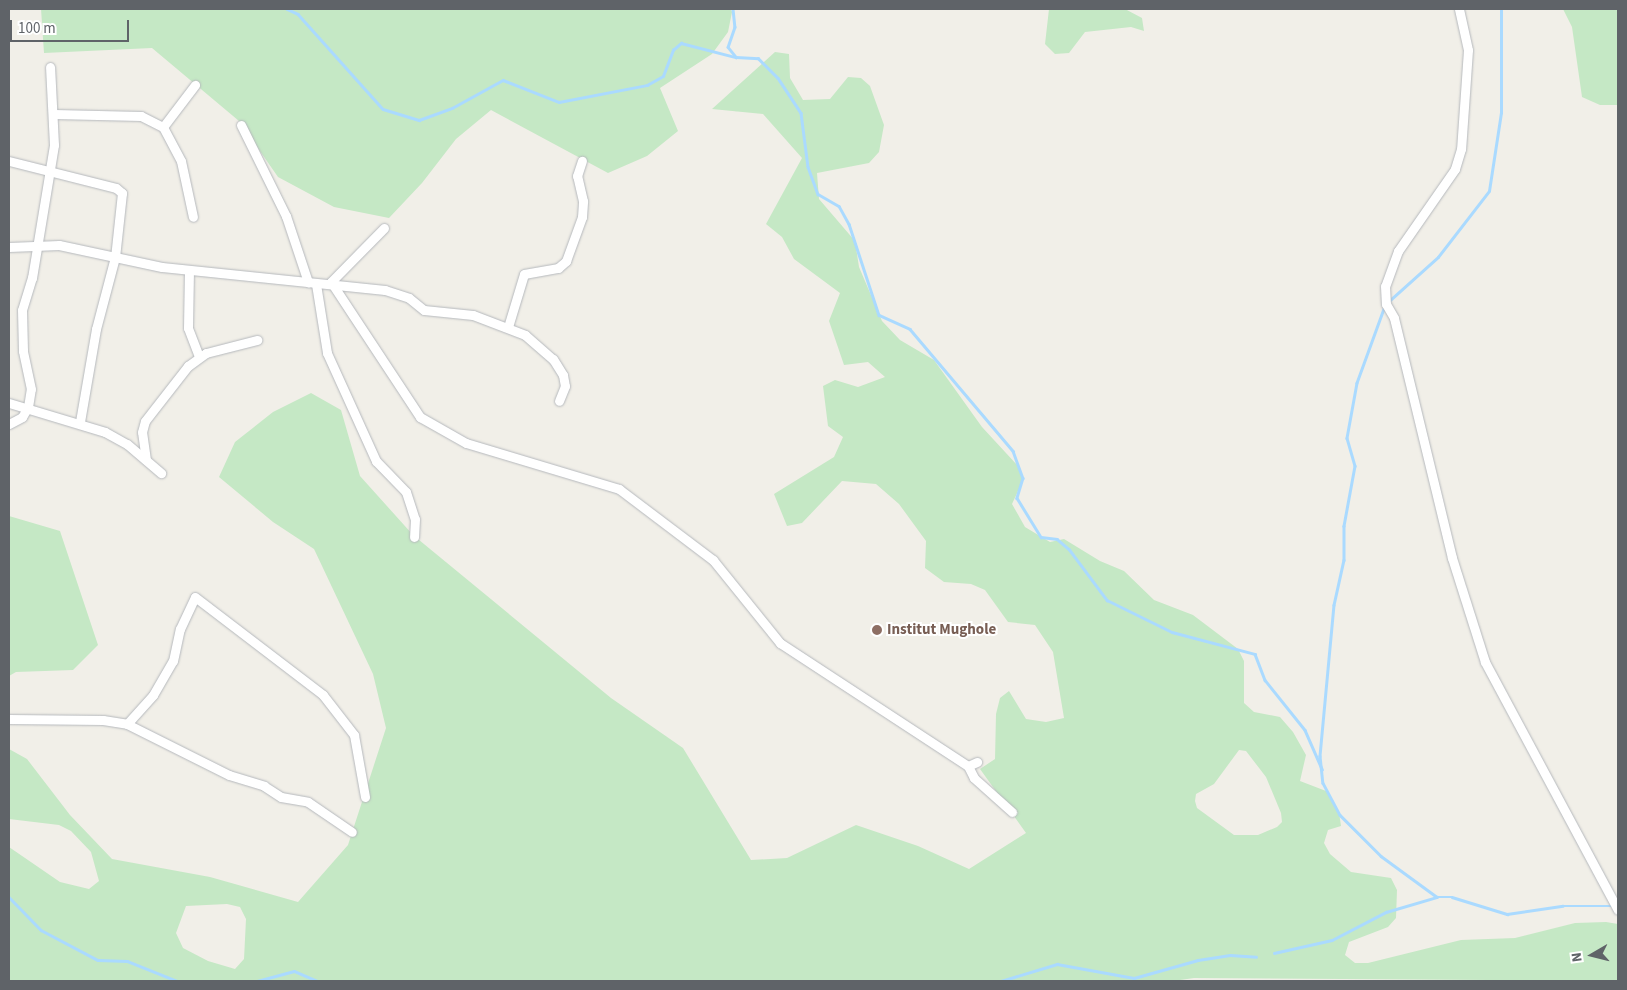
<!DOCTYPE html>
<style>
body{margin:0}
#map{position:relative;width:1627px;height:990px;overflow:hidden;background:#f1efe8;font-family:"Source Sans 3",sans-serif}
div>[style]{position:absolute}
.green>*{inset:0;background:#c5e8c5}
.stream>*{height:2.5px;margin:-1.25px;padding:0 1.25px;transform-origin:1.25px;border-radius:1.25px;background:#aadaff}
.roads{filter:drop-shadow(0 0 1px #b5b8bc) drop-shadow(0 0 1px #b5b8bc)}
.minor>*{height:9px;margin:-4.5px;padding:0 4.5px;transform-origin:4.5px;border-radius:4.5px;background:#fff}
.dots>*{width:14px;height:14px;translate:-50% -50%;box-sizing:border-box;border:2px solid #fff;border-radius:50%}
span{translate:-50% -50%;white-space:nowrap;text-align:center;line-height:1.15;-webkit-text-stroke:4px #fff;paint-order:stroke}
.education-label{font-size:15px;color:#785e54;font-weight:700}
.left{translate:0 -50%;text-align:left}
.frame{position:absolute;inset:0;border:10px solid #5f6368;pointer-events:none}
.north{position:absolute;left:1567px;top:930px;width:50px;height:50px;-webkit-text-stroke:4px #fff;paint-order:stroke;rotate:262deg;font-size:14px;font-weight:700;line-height:20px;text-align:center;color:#5f6368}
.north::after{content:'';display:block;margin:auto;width:18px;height:22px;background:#5f6368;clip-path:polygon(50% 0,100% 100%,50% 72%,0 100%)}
.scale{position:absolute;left:10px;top:20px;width:119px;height:22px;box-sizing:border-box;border:2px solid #5f6368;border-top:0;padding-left:6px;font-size:15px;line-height:18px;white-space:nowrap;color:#5f6368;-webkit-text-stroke:4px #fff;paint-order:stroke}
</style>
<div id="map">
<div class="green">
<div style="clip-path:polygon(41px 9px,731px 9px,732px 12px,728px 32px,712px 54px,660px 88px,678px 131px,647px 156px,608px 173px,491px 110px,456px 139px,422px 183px,389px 218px,334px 207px,278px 177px,239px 121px,152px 48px,44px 53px)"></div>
<div style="clip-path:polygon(1049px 9px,1125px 9px,1142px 18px,1144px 31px,1131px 27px,1085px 32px,1069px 53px,1055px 54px,1045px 44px)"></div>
<div style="clip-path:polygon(1563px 9px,1618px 9px,1618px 105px,1600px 105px,1582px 97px,1572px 27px)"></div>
<div style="clip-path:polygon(evenodd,775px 52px,789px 54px,790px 78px,803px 100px,830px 99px,848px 77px,861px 78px,870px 86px,884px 125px,879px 152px,869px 163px,817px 173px,819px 199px,855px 241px,859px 267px,882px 321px,900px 340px,934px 360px,982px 427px,1019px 467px,1023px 480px,1012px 504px,1025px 527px,1050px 542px,1064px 539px,1100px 561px,1124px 571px,1154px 600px,1193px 615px,1238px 649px,1244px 661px,1244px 703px,1254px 712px,1280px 717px,1293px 732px,1306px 755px,1300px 781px,1326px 791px,1339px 812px,1341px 826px,1328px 830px,1324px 843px,1330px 854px,1351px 872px,1391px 878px,1397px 890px,1396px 918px,1388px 927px,1349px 942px,1345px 955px,1355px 963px,1368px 963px,1461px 940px,1515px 938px,1575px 923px,1606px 922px,1618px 924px,1618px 981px,1194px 978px,1173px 981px,9px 981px,9px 847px,60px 882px,89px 889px,99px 881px,91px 852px,71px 831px,59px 825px,9px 819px,9px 749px,27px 759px,70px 815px,112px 859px,210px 877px,298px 902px,348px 845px,386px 728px,373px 674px,314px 549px,273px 522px,219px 477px,235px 442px,273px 412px,311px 393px,341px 410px,360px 476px,413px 535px,611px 698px,683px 748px,751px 860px,787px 858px,856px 825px,918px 846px,969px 869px,1026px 833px,980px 769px,995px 759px,996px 714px,1000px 698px,1009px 691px,1026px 719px,1046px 722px,1064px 718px,1053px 652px,1035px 625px,1008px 622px,985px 590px,971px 584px,944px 582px,925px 568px,926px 541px,899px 504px,876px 484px,842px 481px,802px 523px,787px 526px,774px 494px,834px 457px,843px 437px,828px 426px,823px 386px,835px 380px,858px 387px,885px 377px,868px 362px,844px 365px,829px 321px,840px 293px,794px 259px,782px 237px,766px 224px,802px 158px,763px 114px,712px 109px,775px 52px,1239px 750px,1246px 751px,1266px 777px,1281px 813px,1282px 822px,1277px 827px,1258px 835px,1234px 835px,1197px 808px,1195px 801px,1196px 794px,1214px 784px,1239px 750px,775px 52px,227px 904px,240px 907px,246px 919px,244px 959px,235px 969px,208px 961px,183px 948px,176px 933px,186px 906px,227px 904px)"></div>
<div style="clip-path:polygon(9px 516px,60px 531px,98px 645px,73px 670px,16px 672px,9px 676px)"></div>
</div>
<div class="stream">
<div style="left:287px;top:9px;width:12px;rotate:24deg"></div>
<div style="left:298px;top:14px;width:127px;rotate:48.2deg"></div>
<div style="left:383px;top:109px;width:38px;rotate:17deg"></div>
<div style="left:419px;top:120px;width:35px;rotate:-20deg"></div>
<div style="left:452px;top:108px;width:58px;rotate:-28.8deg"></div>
<div style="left:503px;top:80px;width:60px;rotate:21.4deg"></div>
<div style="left:559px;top:102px;width:90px;rotate:-10.9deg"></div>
<div style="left:647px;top:85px;width:18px;rotate:-29deg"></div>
<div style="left:663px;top:76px;width:28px;rotate:-69deg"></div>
<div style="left:673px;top:50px;width:11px;rotate:-41deg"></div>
<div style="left:681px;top:43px;width:56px;rotate:14.5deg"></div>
<div style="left:733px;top:9px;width:18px;rotate:84deg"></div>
<div style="left:735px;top:27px;width:21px;rotate:109deg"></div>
<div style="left:728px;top:47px;width:13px;rotate:51deg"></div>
<div style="left:736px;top:57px;width:22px;rotate:3deg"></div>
<div style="left:758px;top:58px;width:28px;rotate:45deg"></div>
<div style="left:778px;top:78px;width:42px;rotate:56.7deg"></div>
<div style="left:801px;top:113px;width:54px;rotate:82.6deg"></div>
<div style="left:808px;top:167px;width:29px;rotate:70deg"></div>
<div style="left:818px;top:194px;width:24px;rotate:30deg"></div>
<div style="left:839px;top:206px;width:21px;rotate:61deg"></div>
<div style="left:849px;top:224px;width:96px;rotate:71.8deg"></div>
<div style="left:879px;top:315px;width:34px;rotate:24deg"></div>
<div style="left:910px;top:329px;width:160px;rotate:49.8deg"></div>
<div style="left:1013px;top:451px;width:29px;rotate:70deg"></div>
<div style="left:1023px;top:478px;width:21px;rotate:107deg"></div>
<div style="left:1017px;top:498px;width:46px;rotate:58.4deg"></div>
<div style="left:1041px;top:537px;width:16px;rotate:7deg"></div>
<div style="left:1057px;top:539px;width:16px;rotate:40deg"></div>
<div style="left:1069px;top:549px;width:64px;rotate:53.3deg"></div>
<div style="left:1107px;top:600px;width:72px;rotate:26.2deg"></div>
<div style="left:1172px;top:632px;width:86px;rotate:14.8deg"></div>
<div style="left:1255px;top:654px;width:28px;rotate:69deg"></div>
<div style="left:1265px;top:680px;width:64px;rotate:51.3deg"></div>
<div style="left:1305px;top:730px;width:43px;rotate:66.4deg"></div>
<div style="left:1388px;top:302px;width:67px;rotate:-42deg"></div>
<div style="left:1438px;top:257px;width:83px;rotate:-52.3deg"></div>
<div style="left:1489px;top:191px;width:79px;rotate:-81.3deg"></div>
<div style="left:1501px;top:113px;width:104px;rotate:-90deg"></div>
<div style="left:1385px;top:306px;width:82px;rotate:110deg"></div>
<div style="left:1357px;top:383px;width:56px;rotate:100.3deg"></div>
<div style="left:1347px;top:438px;width:29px;rotate:74deg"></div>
<div style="left:1355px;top:466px;width:61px;rotate:100.4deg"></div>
<div style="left:1344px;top:526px;width:34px;rotate:90deg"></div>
<div style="left:1344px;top:560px;width:46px;rotate:102.5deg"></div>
<div style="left:1334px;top:605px;width:152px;rotate:95.3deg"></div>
<div style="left:1320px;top:756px;width:27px;rotate:84deg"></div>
<div style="left:1323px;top:783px;width:36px;rotate:62deg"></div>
<div style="left:1340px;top:815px;width:58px;rotate:45deg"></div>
<div style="left:1381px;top:856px;width:69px;rotate:36.2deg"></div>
<div style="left:9px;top:897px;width:46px;rotate:45.9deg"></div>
<div style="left:41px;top:930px;width:64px;rotate:27.8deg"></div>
<div style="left:98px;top:960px;width:29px;rotate:2deg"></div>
<div style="left:127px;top:961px;width:54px;rotate:21.8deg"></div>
<div style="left:1274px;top:953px;width:59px;rotate:-12.6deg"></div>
<div style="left:1332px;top:940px;width:61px;rotate:-27.4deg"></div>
<div style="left:1386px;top:912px;width:53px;rotate:-16.4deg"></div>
<div style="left:1437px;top:897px;width:15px"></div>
<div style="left:1452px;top:897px;width:58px;rotate:17.2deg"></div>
<div style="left:1507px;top:914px;width:56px;rotate:-8.3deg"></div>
<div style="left:1562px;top:906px;width:51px"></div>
<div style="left:257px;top:981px;width:38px;rotate:-15deg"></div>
<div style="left:294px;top:971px;width:26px;rotate:23deg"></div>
<div style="left:1001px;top:981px;width:59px;rotate:-16.9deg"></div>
<div style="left:1057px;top:964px;width:78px;rotate:10.3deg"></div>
<div style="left:1134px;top:978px;width:66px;rotate:-15.7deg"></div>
<div style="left:1198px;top:960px;width:32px;rotate:-9deg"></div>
<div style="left:1230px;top:955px;width:26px;rotate:4deg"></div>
</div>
<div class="roads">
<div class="minor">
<div style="left:1459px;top:9px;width:42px;rotate:77.6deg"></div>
<div style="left:1468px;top:50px;width:99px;rotate:94deg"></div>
<div style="left:1461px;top:149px;width:21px;rotate:107deg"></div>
<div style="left:1455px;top:169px;width:100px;rotate:124.8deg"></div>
<div style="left:1398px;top:251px;width:37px;rotate:110deg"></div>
<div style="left:1385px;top:286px;width:18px;rotate:87deg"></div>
<div style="left:1386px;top:304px;width:16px;rotate:60deg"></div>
<div style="left:1394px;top:318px;width:247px;rotate:76.4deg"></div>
<div style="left:1452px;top:558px;width:109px;rotate:72.4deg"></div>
<div style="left:1485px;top:662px;width:281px;rotate:61.8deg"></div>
<div style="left:54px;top:114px;width:87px;rotate:1.3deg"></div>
<div style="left:141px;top:116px;width:25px;rotate:27deg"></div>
<div style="left:163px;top:127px;width:38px;rotate:62deg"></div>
<div style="left:181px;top:161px;width:57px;rotate:77.9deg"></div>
<div style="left:241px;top:125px;width:102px;rotate:63.7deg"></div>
<div style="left:286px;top:216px;width:70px;rotate:71.6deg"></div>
<div style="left:163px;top:127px;width:53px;rotate:-52.7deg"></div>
<div style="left:9px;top:161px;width:110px;rotate:14.2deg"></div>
<div style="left:116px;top:188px;width:8px;rotate:40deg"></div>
<div style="left:122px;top:193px;width:64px;rotate:96.2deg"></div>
<div style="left:115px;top:257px;width:74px;rotate:104.8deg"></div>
<div style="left:96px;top:329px;width:94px;rotate:99.8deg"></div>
<div style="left:384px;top:228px;width:76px;rotate:134.5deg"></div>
<div style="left:331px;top:282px;width:162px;rotate:56.6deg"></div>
<div style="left:420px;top:417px;width:53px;rotate:29.5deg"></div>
<div style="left:466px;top:443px;width:160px;rotate:16.7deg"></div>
<div style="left:619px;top:489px;width:118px;rotate:37.1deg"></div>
<div style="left:713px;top:560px;width:107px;rotate:51.1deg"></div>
<div style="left:780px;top:643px;width:225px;rotate:33.2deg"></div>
<div style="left:968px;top:766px;width:10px;rotate:-24deg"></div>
<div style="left:9px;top:247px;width:50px;rotate:-2.3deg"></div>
<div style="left:59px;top:245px;width:105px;rotate:12.1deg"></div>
<div style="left:162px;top:267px;width:224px;rotate:5.9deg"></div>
<div style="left:385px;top:290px;width:25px;rotate:18deg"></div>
<div style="left:409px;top:298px;width:19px;rotate:39deg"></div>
<div style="left:424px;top:310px;width:49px;rotate:5.8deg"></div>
<div style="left:473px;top:315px;width:56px;rotate:21deg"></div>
<div style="left:525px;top:335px;width:37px;rotate:41deg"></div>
<div style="left:553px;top:359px;width:19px;rotate:58deg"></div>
<div style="left:563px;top:375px;width:11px;rotate:80deg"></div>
<div style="left:565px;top:386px;width:16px;rotate:112deg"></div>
<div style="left:189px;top:270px;width:58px;rotate:91deg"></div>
<div style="left:188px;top:328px;width:31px;rotate:69deg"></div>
<div style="left:316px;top:284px;width:70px;rotate:80.9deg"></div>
<div style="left:327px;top:353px;width:119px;rotate:65.6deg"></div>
<div style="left:376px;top:461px;width:43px;rotate:45.9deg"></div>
<div style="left:406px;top:492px;width:28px;rotate:72deg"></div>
<div style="left:415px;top:519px;width:18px;rotate:93deg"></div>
<div style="left:508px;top:327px;width:55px;rotate:-73.2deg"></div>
<div style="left:524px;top:274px;width:35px;rotate:-10deg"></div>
<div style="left:558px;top:268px;width:11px;rotate:-41deg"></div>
<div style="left:566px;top:261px;width:47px;rotate:-70deg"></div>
<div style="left:582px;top:217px;width:16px;rotate:-86deg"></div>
<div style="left:583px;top:201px;width:26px;rotate:-103deg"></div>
<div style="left:577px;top:176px;width:16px;rotate:-72deg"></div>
<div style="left:9px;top:403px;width:100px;rotate:16.8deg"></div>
<div style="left:105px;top:432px;width:25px;rotate:29deg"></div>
<div style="left:127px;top:444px;width:45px;rotate:40.5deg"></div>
<div style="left:9px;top:424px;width:15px;rotate:-28deg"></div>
<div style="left:22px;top:417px;width:12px;rotate:-59deg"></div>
<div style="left:28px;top:407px;width:18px;rotate:-81deg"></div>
<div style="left:31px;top:389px;width:39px;rotate:-102deg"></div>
<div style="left:23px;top:351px;width:41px;rotate:-91.4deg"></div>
<div style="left:22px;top:310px;width:34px;rotate:-73deg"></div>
<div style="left:32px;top:278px;width:135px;rotate:-80.6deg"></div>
<div style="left:54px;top:145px;width:78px;rotate:-92.9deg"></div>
<div style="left:146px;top:460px;width:28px;rotate:-98deg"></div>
<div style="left:142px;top:432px;width:11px;rotate:-75deg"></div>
<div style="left:145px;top:421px;width:70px;rotate:-52deg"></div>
<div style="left:188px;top:366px;width:22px;rotate:-36deg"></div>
<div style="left:206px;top:353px;width:53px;rotate:-14.3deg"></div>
<div style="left:9px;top:719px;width:94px;rotate:0.6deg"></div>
<div style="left:103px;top:720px;width:24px;rotate:9deg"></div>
<div style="left:127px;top:724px;width:114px;rotate:26.6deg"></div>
<div style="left:229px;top:775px;width:37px;rotate:17deg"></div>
<div style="left:264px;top:786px;width:20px;rotate:33deg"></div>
<div style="left:281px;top:797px;width:27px;rotate:10deg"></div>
<div style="left:308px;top:802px;width:53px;rotate:34.3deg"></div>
<div style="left:127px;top:724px;width:39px;rotate:-48deg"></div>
<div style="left:153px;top:695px;width:39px;rotate:-60deg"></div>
<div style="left:173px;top:661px;width:33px;rotate:-78deg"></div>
<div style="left:180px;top:629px;width:35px;rotate:-65deg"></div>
<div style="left:195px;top:597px;width:161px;rotate:37.4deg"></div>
<div style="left:323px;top:695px;width:51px;rotate:52.2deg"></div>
<div style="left:354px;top:735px;width:63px;rotate:79.9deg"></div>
<div style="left:968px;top:766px;width:13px;rotate:63deg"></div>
<div style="left:974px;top:778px;width:51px;rotate:41.8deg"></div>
</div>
</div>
<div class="dots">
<div style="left:877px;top:630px;background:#8d6e63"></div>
</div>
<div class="education-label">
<span class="left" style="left:887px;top:630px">Institut Mughole</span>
</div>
<div class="frame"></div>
<div class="north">N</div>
<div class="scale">100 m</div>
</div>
